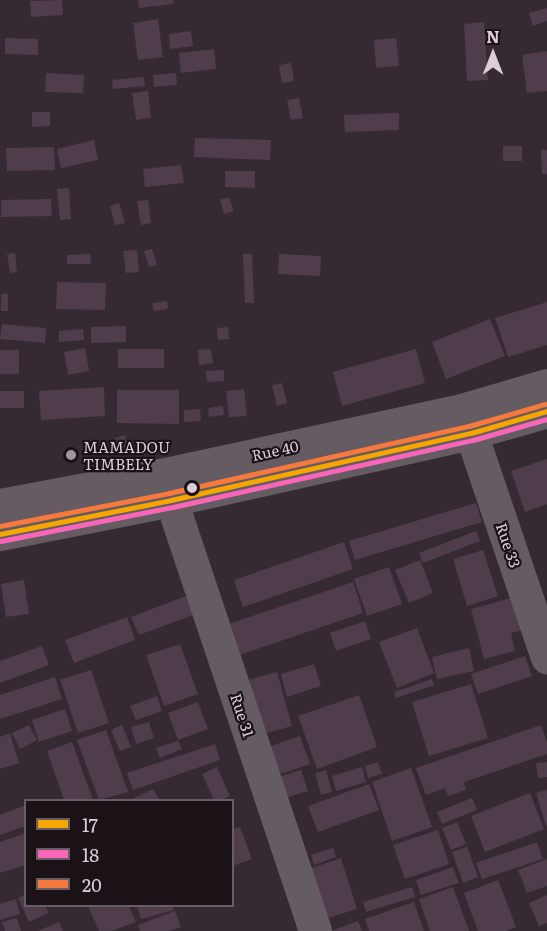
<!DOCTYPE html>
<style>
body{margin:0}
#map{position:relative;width:547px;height:931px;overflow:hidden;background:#352a32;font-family:Literata,serif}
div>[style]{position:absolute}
.building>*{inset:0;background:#4f3d4b}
.street>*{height:33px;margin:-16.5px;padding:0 16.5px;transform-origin:16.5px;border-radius:16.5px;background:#655b62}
.secondary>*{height:33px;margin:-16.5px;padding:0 16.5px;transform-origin:16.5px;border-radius:16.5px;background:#655b62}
.bus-1>*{height:4.5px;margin:-2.25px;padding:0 2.25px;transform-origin:2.25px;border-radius:2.25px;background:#f7a600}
.bus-2>*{height:4.5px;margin:-2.25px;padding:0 2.25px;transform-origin:2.25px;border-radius:2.25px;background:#fa66b7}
.bus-3>*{height:4.5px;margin:-2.25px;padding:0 2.25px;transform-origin:2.25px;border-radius:2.25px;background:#f6793e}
.dots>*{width:16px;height:16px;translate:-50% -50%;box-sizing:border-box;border:3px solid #1b1218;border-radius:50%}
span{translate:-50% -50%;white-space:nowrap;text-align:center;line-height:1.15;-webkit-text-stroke:4.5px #1b1218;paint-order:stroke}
.poi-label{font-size:15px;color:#dcced7}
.left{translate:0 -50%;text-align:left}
.street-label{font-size:15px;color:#dcced7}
.legend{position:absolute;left:24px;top:799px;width:210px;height:108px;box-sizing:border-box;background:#1b1218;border:2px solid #685d64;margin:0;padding:8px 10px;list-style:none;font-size:18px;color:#dcced7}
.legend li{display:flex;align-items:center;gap:12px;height:30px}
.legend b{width:30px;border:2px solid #685d64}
.north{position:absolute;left:463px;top:24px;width:60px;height:60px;-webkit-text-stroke:4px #1b1218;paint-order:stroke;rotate:0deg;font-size:16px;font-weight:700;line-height:24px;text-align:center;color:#dcced7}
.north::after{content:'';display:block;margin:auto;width:21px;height:27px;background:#dcced7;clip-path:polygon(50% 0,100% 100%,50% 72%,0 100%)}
</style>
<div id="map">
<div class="building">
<div style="clip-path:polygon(62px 0,63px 15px,31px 17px,30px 1px)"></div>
<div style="clip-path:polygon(138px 0,173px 0,173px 4px,139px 8px)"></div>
<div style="clip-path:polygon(547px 8px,547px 21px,533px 26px,529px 13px)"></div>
<div style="clip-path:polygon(158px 19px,163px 57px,138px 60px,133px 23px)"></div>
<div style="clip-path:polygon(484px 22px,488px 80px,467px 81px,464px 24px)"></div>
<div style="clip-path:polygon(191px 31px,193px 46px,170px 49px,169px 34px)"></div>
<div style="clip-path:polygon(5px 38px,38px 39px,38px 55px,5px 54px)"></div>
<div style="clip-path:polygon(396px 38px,399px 66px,376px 68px,374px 40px)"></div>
<div style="clip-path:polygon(214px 49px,216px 69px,181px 73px,179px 53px)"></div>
<div style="clip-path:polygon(547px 51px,547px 91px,527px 93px,522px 55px)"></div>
<div style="clip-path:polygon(291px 63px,294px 81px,282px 83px,279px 65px)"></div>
<div style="clip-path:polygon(46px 73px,84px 75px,83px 93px,45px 92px)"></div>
<div style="clip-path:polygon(176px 73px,177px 85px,154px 87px,153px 75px)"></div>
<div style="clip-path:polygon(144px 77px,145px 86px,113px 89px,112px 80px)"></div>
<div style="clip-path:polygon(148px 91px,151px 118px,136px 120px,132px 93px)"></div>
<div style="clip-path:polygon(299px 98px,303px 118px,291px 120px,287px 100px)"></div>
<div style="clip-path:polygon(32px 112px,50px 112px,50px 126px,32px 127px)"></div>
<div style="clip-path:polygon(399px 113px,399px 130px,345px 132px,344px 115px)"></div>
<div style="clip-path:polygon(195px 138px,271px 140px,270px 160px,194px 157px)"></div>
<div style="clip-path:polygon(94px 140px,98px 160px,61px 168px,57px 149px)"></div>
<div style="clip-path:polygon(503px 146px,522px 146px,522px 161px,503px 161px)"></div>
<div style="clip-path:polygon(54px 147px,55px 170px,7px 171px,6px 148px)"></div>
<div style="clip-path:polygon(541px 150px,547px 150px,547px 174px,542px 174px)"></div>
<div style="clip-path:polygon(181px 165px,184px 183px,145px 187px,143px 169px)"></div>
<div style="clip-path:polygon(225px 171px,255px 171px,255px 188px,225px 187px)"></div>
<div style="clip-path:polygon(69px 188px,71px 219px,60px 220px,57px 189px)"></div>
<div style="clip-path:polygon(229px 197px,234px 211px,224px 214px,220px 200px)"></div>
<div style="clip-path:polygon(51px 199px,52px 216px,1px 217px,1px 200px)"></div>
<div style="clip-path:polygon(148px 200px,151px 223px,141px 225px,137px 201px)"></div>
<div style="clip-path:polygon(119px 203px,125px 223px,115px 225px,110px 206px)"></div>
<div style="clip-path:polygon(152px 249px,157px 265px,149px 267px,144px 251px)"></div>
<div style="clip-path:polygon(137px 250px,139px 272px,126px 273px,123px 251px)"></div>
<div style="clip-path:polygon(15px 253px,17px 272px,10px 273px,7px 254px)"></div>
<div style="clip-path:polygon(90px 254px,91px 264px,67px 264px,67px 255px)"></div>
<div style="clip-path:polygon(243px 254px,252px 254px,254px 303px,245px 303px)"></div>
<div style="clip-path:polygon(279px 254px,321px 256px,320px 276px,278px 274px)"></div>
<div style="clip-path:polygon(57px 282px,106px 283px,105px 310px,56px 309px)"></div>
<div style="clip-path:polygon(1px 294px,8px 294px,8px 311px,1px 311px)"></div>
<div style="clip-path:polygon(167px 301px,168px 309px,154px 311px,152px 303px)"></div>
<div style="clip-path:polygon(547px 302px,547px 345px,508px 357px,495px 318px)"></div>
<div style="clip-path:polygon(490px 319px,505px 356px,446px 379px,432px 342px)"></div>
<div style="clip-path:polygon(2px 324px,46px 328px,45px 343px,0 339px)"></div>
<div style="clip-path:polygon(126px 326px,126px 342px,91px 343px,91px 327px)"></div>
<div style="clip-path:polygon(228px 327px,229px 339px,218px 340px,217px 328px)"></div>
<div style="clip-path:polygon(83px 329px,84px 340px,59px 342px,59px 331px)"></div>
<div style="clip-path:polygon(85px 348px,89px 371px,68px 375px,64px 352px)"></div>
<div style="clip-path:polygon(118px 349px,164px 349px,164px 368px,118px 368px)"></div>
<div style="clip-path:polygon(211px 349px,213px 363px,199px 365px,198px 350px)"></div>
<div style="clip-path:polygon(416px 349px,425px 383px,342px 406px,333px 372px)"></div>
<div style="clip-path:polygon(0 350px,19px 350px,19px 374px,0 374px)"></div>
<div style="clip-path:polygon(224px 370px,224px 381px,207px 382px,206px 371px)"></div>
<div style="clip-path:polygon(282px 383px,287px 403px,277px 406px,272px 385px)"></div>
<div style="clip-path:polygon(104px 387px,105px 416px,41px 420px,39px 391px)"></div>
<div style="clip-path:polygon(244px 389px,247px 416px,229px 417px,226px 391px)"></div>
<div style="clip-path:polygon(117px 390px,179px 390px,179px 424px,117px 423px)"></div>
<div style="clip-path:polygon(0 391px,24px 391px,24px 408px,0 408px)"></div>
<div style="clip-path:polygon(223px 406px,224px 415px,209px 417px,208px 408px)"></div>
<div style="clip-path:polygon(200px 409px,201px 421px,184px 422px,184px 410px)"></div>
<div style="clip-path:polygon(125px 435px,129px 450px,119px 453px,115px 438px)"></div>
<div style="clip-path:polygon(547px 459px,547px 504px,525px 512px,511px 471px)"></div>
<div style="clip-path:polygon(476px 503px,482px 522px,355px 560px,349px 541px)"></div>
<div style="clip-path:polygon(476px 531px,480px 541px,423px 563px,419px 553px)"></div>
<div style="clip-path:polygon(344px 542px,353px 569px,243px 607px,234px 580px)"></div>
<div style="clip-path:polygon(483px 550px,498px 596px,467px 606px,453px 559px)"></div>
<div style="clip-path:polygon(420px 560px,433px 593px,409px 603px,395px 570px)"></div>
<div style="clip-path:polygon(389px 567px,402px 604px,367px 616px,354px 579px)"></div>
<div style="clip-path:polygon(24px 580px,29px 614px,6px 617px,1px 584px)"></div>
<div style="clip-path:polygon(353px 582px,363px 613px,236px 656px,226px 625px)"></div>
<div style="clip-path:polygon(186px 596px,193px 615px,139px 635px,131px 617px)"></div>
<div style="clip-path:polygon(515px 597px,523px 630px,511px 633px,515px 651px,484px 659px,471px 609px)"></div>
<div style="clip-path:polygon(127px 617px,135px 640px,74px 663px,65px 640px)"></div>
<div style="clip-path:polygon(365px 621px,371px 639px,336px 651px,330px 633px)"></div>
<div style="clip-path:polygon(417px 628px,434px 673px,397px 688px,379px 642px)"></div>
<div style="clip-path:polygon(180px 644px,198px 694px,164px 706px,146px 655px)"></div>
<div style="clip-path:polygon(42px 646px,49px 665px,0 683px,0 661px)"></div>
<div style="clip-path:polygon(469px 648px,474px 671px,437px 679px,432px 657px)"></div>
<div style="clip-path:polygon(525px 656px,532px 676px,478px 694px,471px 674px)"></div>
<div style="clip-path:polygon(314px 664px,321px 686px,287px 697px,281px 674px)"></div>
<div style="clip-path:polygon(91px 670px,109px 723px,78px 733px,60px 680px)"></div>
<div style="clip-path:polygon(277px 672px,292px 726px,263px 734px,248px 680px)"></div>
<div style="clip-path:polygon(55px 677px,62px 699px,0 719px,0 695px)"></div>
<div style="clip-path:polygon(432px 679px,434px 685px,396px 698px,394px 692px)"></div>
<div style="clip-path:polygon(471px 684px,488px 738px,429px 756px,412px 702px)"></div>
<div style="clip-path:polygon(359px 695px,377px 747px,317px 769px,298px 716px)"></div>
<div style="clip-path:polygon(157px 696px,162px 711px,136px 720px,130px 706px)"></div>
<div style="clip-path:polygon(198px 702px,208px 729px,178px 740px,168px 713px)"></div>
<div style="clip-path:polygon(65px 709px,72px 731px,39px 742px,32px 720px)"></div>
<div style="clip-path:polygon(149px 722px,154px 738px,136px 744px,131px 727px)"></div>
<div style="clip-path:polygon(29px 725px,37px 740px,20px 749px,12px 733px)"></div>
<div style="clip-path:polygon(122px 725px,131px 747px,120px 751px,111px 730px)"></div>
<div style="clip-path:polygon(541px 725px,547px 742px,547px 754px,464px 782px,466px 790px,448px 796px,445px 788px,426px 795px,416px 768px)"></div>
<div style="clip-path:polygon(106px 730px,128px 792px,99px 800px,77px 740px)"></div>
<div style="clip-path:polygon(10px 733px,19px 763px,0 769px,0 737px)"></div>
<div style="clip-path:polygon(300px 736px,310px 764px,278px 775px,268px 747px)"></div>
<div style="clip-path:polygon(178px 741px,182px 749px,160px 758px,156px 748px)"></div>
<div style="clip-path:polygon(72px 742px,93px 800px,64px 800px,47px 751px)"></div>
<div style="clip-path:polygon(215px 744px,220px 760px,133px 790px,127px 773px)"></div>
<div style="clip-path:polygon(378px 762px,382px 774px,368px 778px,365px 766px)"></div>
<div style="clip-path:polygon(547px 762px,547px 777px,538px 778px,536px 763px)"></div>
<div style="clip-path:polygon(217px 767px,230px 796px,221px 800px,214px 800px,202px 774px)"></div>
<div style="clip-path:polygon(362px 767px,366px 782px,336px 791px,332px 776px)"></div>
<div style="clip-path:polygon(411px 768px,432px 827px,392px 841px,372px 782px)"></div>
<div style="clip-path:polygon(301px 770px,308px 791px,285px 798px,278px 777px)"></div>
<div style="clip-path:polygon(326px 770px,332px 792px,321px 795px,315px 773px)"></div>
<div style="clip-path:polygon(369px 784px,379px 810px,318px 832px,308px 806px)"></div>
<div style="clip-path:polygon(153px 789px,159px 800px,130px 800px)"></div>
<div style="clip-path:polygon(547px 790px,547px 826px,546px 826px,536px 793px)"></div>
<div style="clip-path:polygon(530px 793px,544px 829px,485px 852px,471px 816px)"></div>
<div style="clip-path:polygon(472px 798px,477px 810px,442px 824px,437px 812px)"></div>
<div style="clip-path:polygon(26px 805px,26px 826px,0 835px,0 815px)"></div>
<div style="clip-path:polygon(457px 822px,466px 844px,451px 850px,442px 828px)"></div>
<div style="clip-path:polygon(240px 827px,252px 859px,232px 866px,232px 829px)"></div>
<div style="clip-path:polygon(438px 830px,449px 864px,405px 879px,393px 845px)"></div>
<div style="clip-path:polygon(26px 833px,26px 865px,0 873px,0 842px)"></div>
<div style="clip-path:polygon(537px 842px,543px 859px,482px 879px,476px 863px)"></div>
<div style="clip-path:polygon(467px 847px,478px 877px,463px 883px,452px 852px)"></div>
<div style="clip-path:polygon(333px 848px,336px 857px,314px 865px,311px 855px)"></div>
<div style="clip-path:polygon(341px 858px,357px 909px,325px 919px,309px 869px)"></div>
<div style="clip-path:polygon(547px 859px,547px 886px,527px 893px,518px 870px)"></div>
<div style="clip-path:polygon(453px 867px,459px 883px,421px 895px,416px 880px)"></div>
<div style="clip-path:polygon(498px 880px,516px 927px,506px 931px,478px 931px,464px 893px)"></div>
<div style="clip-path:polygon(412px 887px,415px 897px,366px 912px,363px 902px)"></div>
<div style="clip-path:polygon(453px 887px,469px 931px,430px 931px,419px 899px)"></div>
<div style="clip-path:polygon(26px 894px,26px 906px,45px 906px,49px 913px,29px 922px,18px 898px)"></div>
<div style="clip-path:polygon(547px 895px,547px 923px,539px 926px,529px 903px)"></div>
<div style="clip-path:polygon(16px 899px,20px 914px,0 920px,0 904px)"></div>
<div style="clip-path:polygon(414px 902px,424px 931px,369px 931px,365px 919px)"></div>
<div style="clip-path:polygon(88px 906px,129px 906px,136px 922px,111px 931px,99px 931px)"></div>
<div style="clip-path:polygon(137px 906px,173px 906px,174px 910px,141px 919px)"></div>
<div style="clip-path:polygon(175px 911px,181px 927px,169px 931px,140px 931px,138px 925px)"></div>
<div style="clip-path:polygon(17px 918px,21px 931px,5px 931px,2px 922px)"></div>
<div style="clip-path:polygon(358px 921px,362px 931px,331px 931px)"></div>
<div style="clip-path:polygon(59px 922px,63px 931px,38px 931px)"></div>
</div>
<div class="street">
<div style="left:471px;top:433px;width:237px;rotate:71.3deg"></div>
<div style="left:171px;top:500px;width:454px;rotate:71.5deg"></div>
</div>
<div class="secondary">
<div style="left:0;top:505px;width:164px;rotate:-10.6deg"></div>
<div style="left:161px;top:475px;width:307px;rotate:-12.2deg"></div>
<div style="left:461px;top:410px;width:90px;rotate:-16.2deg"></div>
<div style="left:0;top:534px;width:174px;rotate:-11.2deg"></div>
<div style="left:171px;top:500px;width:307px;rotate:-12.6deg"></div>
<div style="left:471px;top:433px;width:79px;rotate:-16.1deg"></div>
</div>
<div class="bus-1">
<div style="left:0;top:534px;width:174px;rotate:-11.2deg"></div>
<div style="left:171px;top:500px;width:307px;rotate:-12.6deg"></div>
<div style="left:471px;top:433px;width:79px;rotate:-16.1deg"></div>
</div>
<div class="bus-2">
<div style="left:1px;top:541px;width:175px;rotate:-11.2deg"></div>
<div style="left:173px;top:507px;width:307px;rotate:-12.6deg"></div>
<div style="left:473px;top:440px;width:77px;rotate:-15.8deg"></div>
</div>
<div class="bus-3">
<div style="left:0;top:526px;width:172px;rotate:-11deg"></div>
<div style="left:169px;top:493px;width:307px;rotate:-12.6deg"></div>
<div style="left:469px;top:426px;width:79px;rotate:-16.1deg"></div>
</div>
<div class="dots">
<div style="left:71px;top:455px;background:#a2959d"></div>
<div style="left:192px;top:488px;background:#dcced7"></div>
</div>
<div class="poi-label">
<span class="left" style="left:83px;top:455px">MAMADOU<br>TIMBELY</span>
</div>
<div class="street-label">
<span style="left:275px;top:450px;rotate:-12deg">Rue 40</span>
<span style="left:509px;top:545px;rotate:71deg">Rue 33</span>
<span style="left:243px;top:715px;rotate:72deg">Rue 31</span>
</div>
<ul class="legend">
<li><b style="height:8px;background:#f7a600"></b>17</li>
<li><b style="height:8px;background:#fa66b7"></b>18</li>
<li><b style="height:8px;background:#f6793e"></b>20</li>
</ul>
<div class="north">N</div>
</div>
